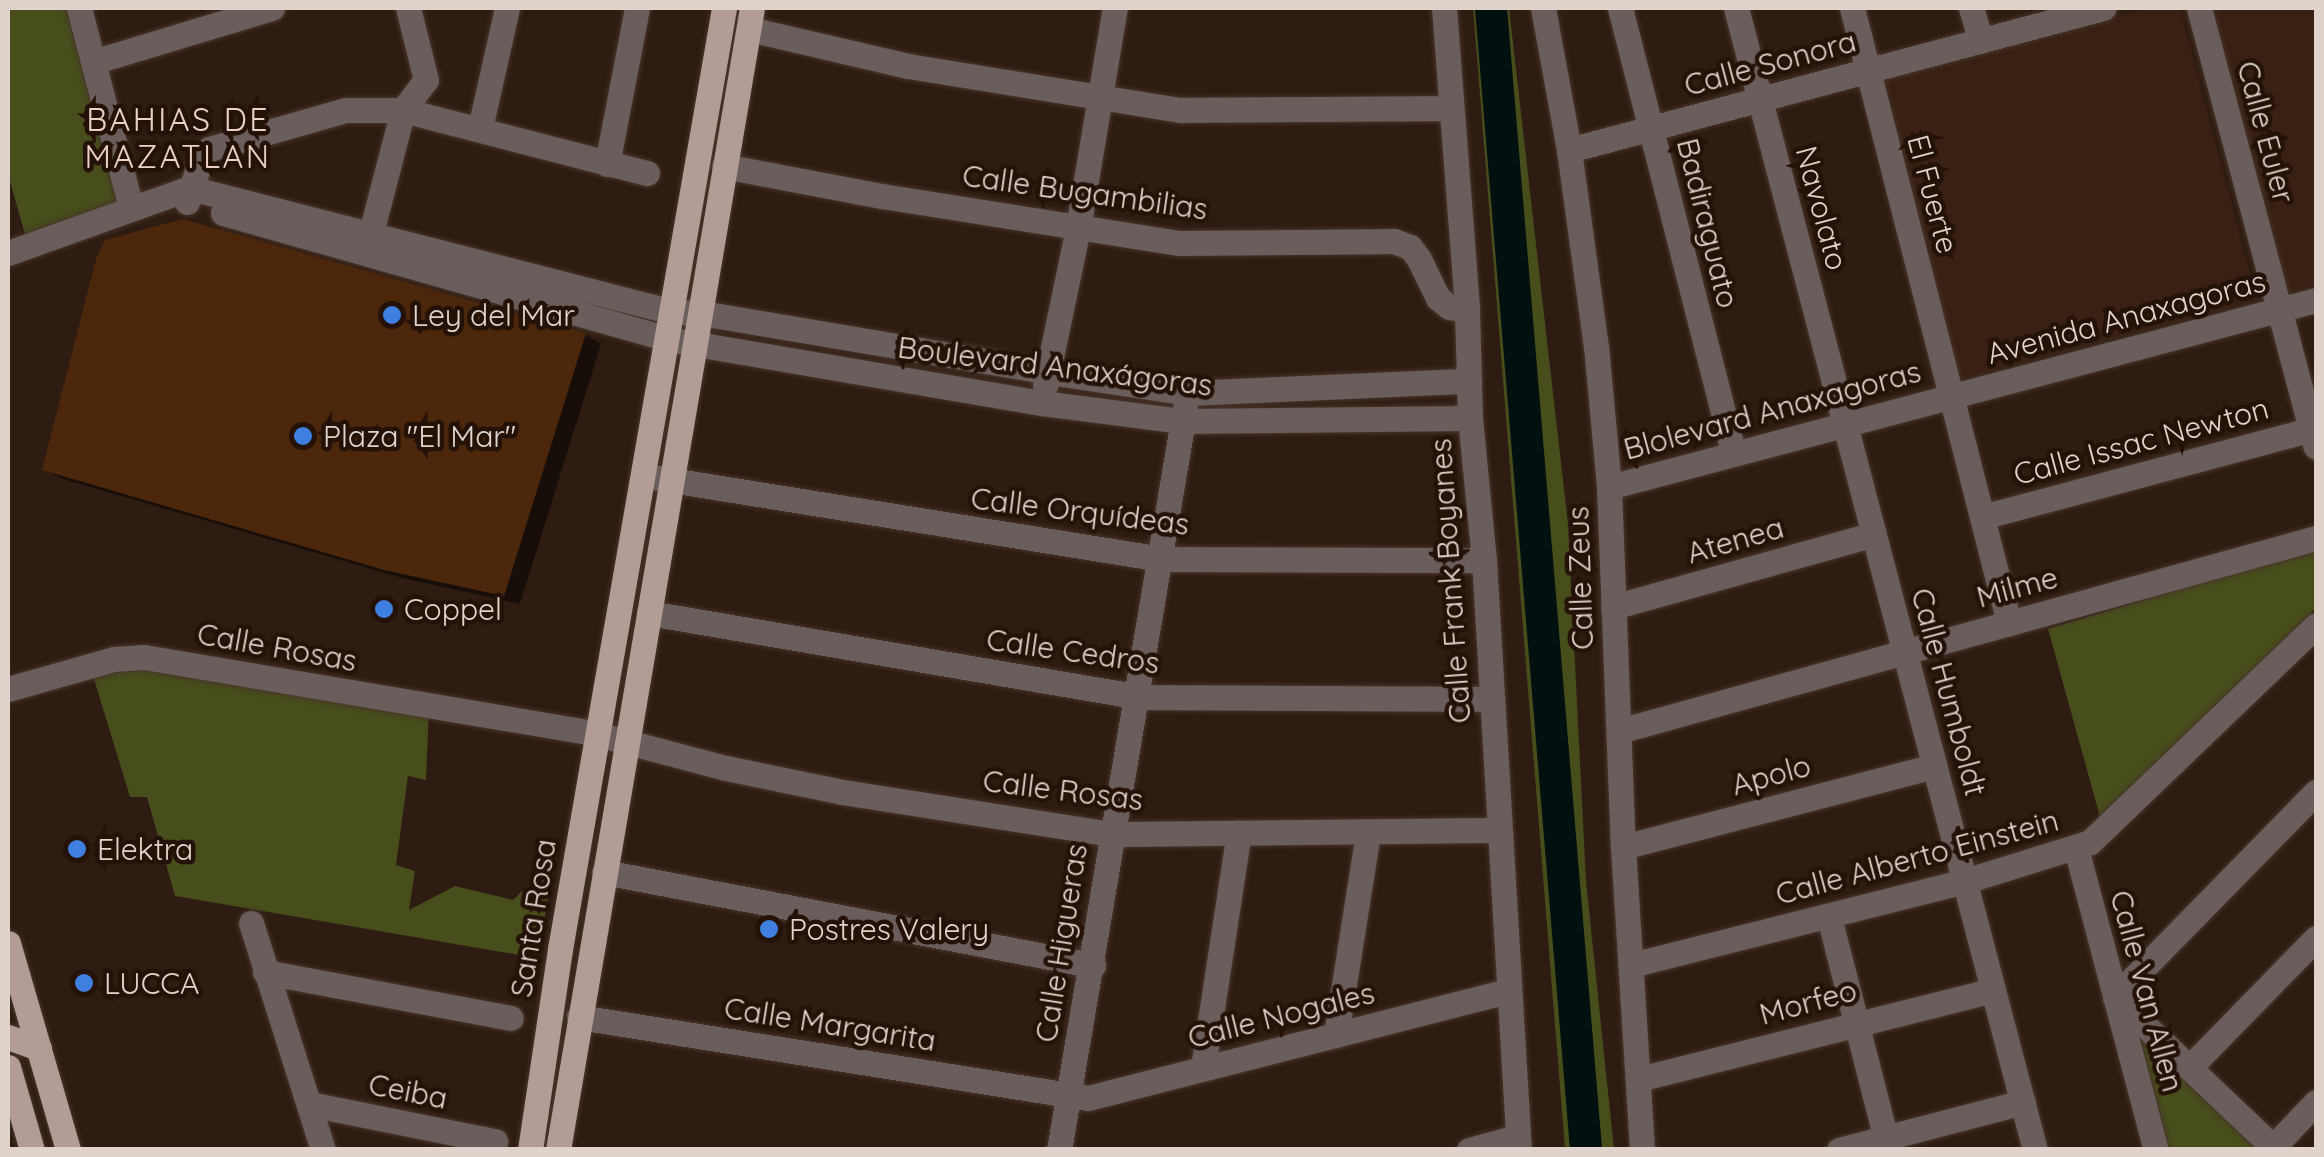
<!DOCTYPE html>
<meta charset="utf-8">
<style>
body{margin:0}
#map{position:relative;width:2324px;height:1157px;overflow:hidden;background:#2e1b11;font-family:Quicksand,sans-serif}
div>[style]{position:absolute}
.built>*{inset:0;background:#392012}
.green>*{inset:0;background:#474d1b}
.shadow>*{inset:0;background:#0007}
.river>*{height:32px;margin:-16px;padding:0 16px;transform-origin:16px;border-radius:16px;background:#021010}
.building>*{inset:0;background:#4c270b}
.roads{filter:drop-shadow(0 0 2px #47352b) drop-shadow(0 0 2px #47352b)}
.minor>*{height:25px;margin:-12.5px;padding:0 12.5px;transform-origin:12.5px;border-radius:12.5px;background:#695e5b}
.major>*{height:25px;margin:-12.5px;padding:0 12.5px;transform-origin:12.5px;border-radius:12.5px;background:#b49c96}
.dots>*{width:28px;height:28px;translate:-50% -50%;box-sizing:border-box;border:5px solid #241208;border-radius:50%}
span{translate:-50% -50%;white-space:nowrap;text-align:center;line-height:1.15;-webkit-text-stroke:9px #241208;paint-order:stroke}
.street-label{font-size:30px;color:#e0d3cc}
.poi-label{font-size:30px;color:#e0d3cc}
.left{translate:0 -50%;text-align:left}
.neighbourhood-label{font-size:32px;color:#ecd2c4;letter-spacing:2.5px}
.frame{position:absolute;inset:0;border:10px solid #e0d3cc;pointer-events:none}
</style>
<div id="map">
<div class="built">
<div style="clip-path:polygon(2151px 8px,2180px 8px,2257px 300px,1960px 379px,1881px 79px)"></div>
<div style="clip-path:polygon(2213px 8px,2316px 8px,2316px 284px,2288px 292px)"></div>
</div>
<div class="green">
<div style="clip-path:polygon(8px 8px,79px 8px,131px 207px,28px 245px,8px 174px)"></div>
<div style="clip-path:polygon(1473px 8px,1509px 8px,1568px 524px,1586px 881px,1614px 1149px,1565px 1149px)"></div>
<div style="clip-path:polygon(2316px 548px,2316px 608px,2102px 824px,2048px 629px)"></div>
<div style="clip-path:polygon(114px 659px,429px 706px,426px 780px,408px 776px,396px 865px,415px 871px,409px 910px,455px 886px,513px 900px,522px 891px,532px 905px,559px 840px,537px 958px,175px 896px,147px 797px,130px 797px,90px 666px)"></div>
<div style="clip-path:polygon(2131px 1022px,2259px 1149px,2165px 1149px)"></div>
</div>
<div class="shadow">
<div style="clip-path:polygon(183px 221px,585px 335px,601px 344px,520px 604px,402px 578px,60px 478px,45px 469px)"></div>
</div>
<div class="river">
<div style="left:1491px;top:8px;width:1146px;rotate:85.24deg"></div>
</div>
<div class="building">
<div style="clip-path:polygon(183px 219px,586px 333px,504px 596px,384px 570px,42px 470px,96px 259px,105px 240px)"></div>
</div>
<div class="roads">
<div class="minor">
<div style="left:79px;top:8px;width:206px;rotate:75.4deg"></div>
<div style="left:1444px;top:8px;width:303px;rotate:85.6deg"></div>
<div style="left:1467px;top:310px;width:108px;rotate:88.4deg"></div>
<div style="left:1470px;top:418px;width:143px;rotate:84.4deg"></div>
<div style="left:1484px;top:560px;width:591px;rotate:86.61deg"></div>
<div style="left:1543px;top:8px;width:144px;rotate:79.6deg"></div>
<div style="left:1569px;top:150px;width:198px;rotate:82.2deg"></div>
<div style="left:1596px;top:346px;width:142px;rotate:84.7deg"></div>
<div style="left:1609px;top:487px;width:360px;rotate:87.8deg"></div>
<div style="left:1623px;top:847px;width:304px;rotate:86.4deg"></div>
<div style="left:1620px;top:8px;width:460px;rotate:75.7deg"></div>
<div style="left:1736px;top:8px;width:1180px;rotate:75.33deg"></div>
<div style="left:1852px;top:8px;width:635px;rotate:75.68deg"></div>
<div style="left:1971px;top:8px;width:34px;rotate:73deg"></div>
<div style="left:2199px;top:8px;width:454px;rotate:75.1deg"></div>
<div style="left:749px;top:29px;width:163px;rotate:13.1deg"></div>
<div style="left:908px;top:66px;width:277px;rotate:9.2deg"></div>
<div style="left:1181px;top:110px;width:268px;rotate:-0.4deg"></div>
<div style="left:96px;top:61px;width:184px;rotate:-16.8deg"></div>
<div style="left:480px;top:128px;width:123px;rotate:-77.3deg"></div>
<div style="left:1569px;top:150px;width:553px;rotate:-14.89deg"></div>
<div style="left:607px;top:164px;width:159px;rotate:-79.1deg"></div>
<div style="left:724px;top:166px;width:161px;rotate:10.8deg"></div>
<div style="left:882px;top:196px;width:301px;rotate:9deg"></div>
<div style="left:1179px;top:243px;width:215px;rotate:-0.5deg"></div>
<div style="left:1394px;top:241px;width:17px;rotate:21deg"></div>
<div style="left:1410px;top:247px;width:15px;rotate:53deg"></div>
<div style="left:1419px;top:259px;width:43px;rotate:64deg"></div>
<div style="left:1438px;top:298px;width:14px;rotate:39deg"></div>
<div style="left:1449px;top:307px;width:18px;rotate:9deg"></div>
<div style="left:187px;top:202px;width:46px;rotate:-72.3deg"></div>
<div style="left:201px;top:158px;width:12px;rotate:-48deg"></div>
<div style="left:209px;top:149px;width:142px;rotate:-15.9deg"></div>
<div style="left:346px;top:110px;width:57px"></div>
<div style="left:403px;top:110px;width:252px;rotate:14.5deg"></div>
<div style="left:223px;top:213px;width:462px;rotate:15.8deg"></div>
<div style="left:667px;top:339px;width:380px;rotate:9.7deg"></div>
<div style="left:1042px;top:403px;width:142px;rotate:7.3deg"></div>
<div style="left:1183px;top:421px;width:287px;rotate:-0.6deg"></div>
<div style="left:367px;top:248px;width:143px;rotate:-75.4deg"></div>
<div style="left:403px;top:110px;width:38px;rotate:-53deg"></div>
<div style="left:426px;top:80px;width:74px;rotate:-104deg"></div>
<div style="left:8px;top:253px;width:193px;rotate:-19.7deg"></div>
<div style="left:190px;top:188px;width:499px;rotate:14.4deg"></div>
<div style="left:673px;top:312px;width:28px;rotate:2deg"></div>
<div style="left:701px;top:313px;width:352px;rotate:9.6deg"></div>
<div style="left:1048px;top:372px;width:142px;rotate:8.5deg"></div>
<div style="left:1188px;top:393px;width:280px;rotate:-2.5deg"></div>
<div style="left:1045px;top:386px;width:161px;rotate:-78.2deg"></div>
<div style="left:1078px;top:228px;width:223px;rotate:-80.5deg"></div>
<div style="left:646px;top:476px;width:523px;rotate:9.14deg"></div>
<div style="left:1162px;top:559px;width:322px;rotate:0.2deg"></div>
<div style="left:1609px;top:487px;width:731px;rotate:-14.82deg"></div>
<div style="left:1982px;top:517px;width:346px;rotate:-14.9deg"></div>
<div style="left:1613px;top:607px;width:271px;rotate:-15.6deg"></div>
<div style="left:649px;top:613px;width:496px;rotate:9.7deg"></div>
<div style="left:1138px;top:697px;width:354px;rotate:0.3deg"></div>
<div style="left:8px;top:689px;width:110px;rotate:-15.8deg"></div>
<div style="left:114px;top:659px;width:30px;rotate:-4deg"></div>
<div style="left:144px;top:657px;width:459px;rotate:9.6deg"></div>
<div style="left:597px;top:734px;width:133px;rotate:14.8deg"></div>
<div style="left:726px;top:768px;width:119px;rotate:11.6deg"></div>
<div style="left:843px;top:792px;width:272px;rotate:8.9deg"></div>
<div style="left:1112px;top:834px;width:387px;rotate:-0.6deg"></div>
<div style="left:1619px;top:731px;width:723px;rotate:-15.48deg"></div>
<div style="left:1623px;top:847px;width:322px;rotate:-14.6deg"></div>
<div style="left:2076px;top:848px;width:312px;rotate:75.2deg"></div>
<div style="left:604px;top:872px;width:498px;rotate:10.8deg"></div>
<div style="left:1829px;top:917px;width:241px;rotate:75.6deg"></div>
<div style="left:251px;top:923px;width:238px;rotate:72.4deg"></div>
<div style="left:1631px;top:965px;width:344px;rotate:-14.1deg"></div>
<div style="left:1965px;top:881px;width:131px;rotate:-17.3deg"></div>
<div style="left:2090px;top:842px;width:313px;rotate:-43.8deg"></div>
<div style="left:265px;top:972px;width:250px;rotate:10.6deg"></div>
<div style="left:579px;top:1017px;width:515px;rotate:9.04deg"></div>
<div style="left:1088px;top:1098px;width:433px;rotate:-14.3deg"></div>
<div style="left:1336px;top:1035px;width:206px;rotate:-81deg"></div>
<div style="left:1203px;top:1067px;width:237px;rotate:-81.3deg"></div>
<div style="left:2190px;top:1067px;width:180px;rotate:-45.7deg"></div>
<div style="left:1639px;top:1079px;width:365px;rotate:-14.1deg"></div>
<div style="left:309px;top:1104px;width:190px;rotate:11.3deg"></div>
<div style="left:2273px;top:1147px;width:62px;rotate:-46.3deg"></div>
<div style="left:1059px;top:1150px;width:753px;rotate:-80.36deg"></div>
<div style="left:1469px;top:1150px;width:50px;rotate:-15.2deg"></div>
<div style="left:1839px;top:1150px;width:190px;rotate:-14.6deg"></div>
<div style="left:2276px;top:1150px;width:222px;rotate:-136.5deg"></div>
<div style="left:2115px;top:997px;width:287px;rotate:-45.6deg"></div>
</div>
<div class="major">
<div style="left:8px;top:943px;width:216px;rotate:73.8deg"></div>
<div style="left:8px;top:1037px;width:33px;rotate:20deg"></div>
<div style="left:8px;top:1067px;width:86px;rotate:73.9deg"></div>
<div style="left:530px;top:1150px;width:203px;rotate:-81.5deg"></div>
<div style="left:560px;top:949px;width:955px;rotate:-80.11deg"></div>
<div style="left:558px;top:1150px;width:1158px;rotate:-80.36deg"></div>
</div>
</div>
<div class="dots">
<div style="left:392px;top:315px;background:#3f7fe0"></div>
<div style="left:303px;top:436px;background:#3f7fe0"></div>
<div style="left:384px;top:609px;background:#3f7fe0"></div>
<div style="left:77px;top:849px;background:#3f7fe0"></div>
<div style="left:769px;top:929px;background:#3f7fe0"></div>
<div style="left:84px;top:983px;background:#3f7fe0"></div>
</div>
<div class="street-label">
<span style="left:1770px;top:63px;rotate:-15deg">Calle Sonora</span>
<span style="left:2266px;top:132px;rotate:75deg">Calle Euler</span>
<span style="left:1085px;top:192px;rotate:8deg">Calle Bugambilias</span>
<span style="left:1933px;top:194px;rotate:75deg">El Fuerte</span>
<span style="left:1822px;top:208px;rotate:75deg">Navolato</span>
<span style="left:1708px;top:223px;rotate:76deg">Badiraguato</span>
<span style="left:2126px;top:317px;rotate:-15deg">Avenida Anaxagoras</span>
<span style="left:1055px;top:366px;rotate:7deg">Boulevard Anaxágoras</span>
<span style="left:1772px;top:410px;rotate:-15deg">Blolevard Anaxagoras</span>
<span style="left:2141px;top:441px;rotate:-15deg">Calle Issac Newton</span>
<span style="left:1080px;top:511px;rotate:7deg">Calle Orquídeas</span>
<span style="left:1735px;top:540px;rotate:-16deg">Atenea</span>
<span style="left:1580px;top:578px;rotate:-92deg">Calle Zeus</span>
<span style="left:1450px;top:581px;rotate:-94deg">Calle Frank Boyanes</span>
<span style="left:2017px;top:587px;rotate:-15deg">Milme</span>
<span style="left:277px;top:647px;rotate:10deg">Calle Rosas</span>
<span style="left:1073px;top:651px;rotate:8deg">Calle Cedros</span>
<span style="left:1949px;top:692px;rotate:75deg">Calle Humboldt</span>
<span style="left:1771px;top:775px;rotate:-15deg">Apolo</span>
<span style="left:1063px;top:790px;rotate:7deg">Calle Rosas</span>
<span style="left:1917px;top:857px;rotate:-15deg">Calle Alberto Einstein</span>
<span style="left:533px;top:918px;rotate:-81deg">Santa Rosa</span>
<span style="left:1061px;top:943px;rotate:-81deg">Calle Higueras</span>
<span style="left:2147px;top:991px;rotate:75deg">Calle Van Allen</span>
<span style="left:1808px;top:1002px;rotate:-15deg">Morfeo</span>
<span style="left:1281px;top:1015px;rotate:-14deg">Calle Nogales</span>
<span style="left:830px;top:1024px;rotate:9deg">Calle Margarita</span>
<span style="left:408px;top:1091px;rotate:11deg">Ceiba</span>
</div>
<div class="poi-label">
<span class="left" style="left:412px;top:315px">Ley del Mar</span>
<span class="left" style="left:323px;top:436px">Plaza "El Mar"</span>
<span class="left" style="left:404px;top:609px">Coppel</span>
<span class="left" style="left:97px;top:849px">Elektra</span>
<span class="left" style="left:789px;top:929px">Postres Valery</span>
<span class="left" style="left:104px;top:983px">LUCCA</span>
</div>
<div class="neighbourhood-label">
<span style="left:178px;top:138px">BAHIAS DE<br>MAZATLAN</span>
</div>
<div class="frame"></div>
</div>
